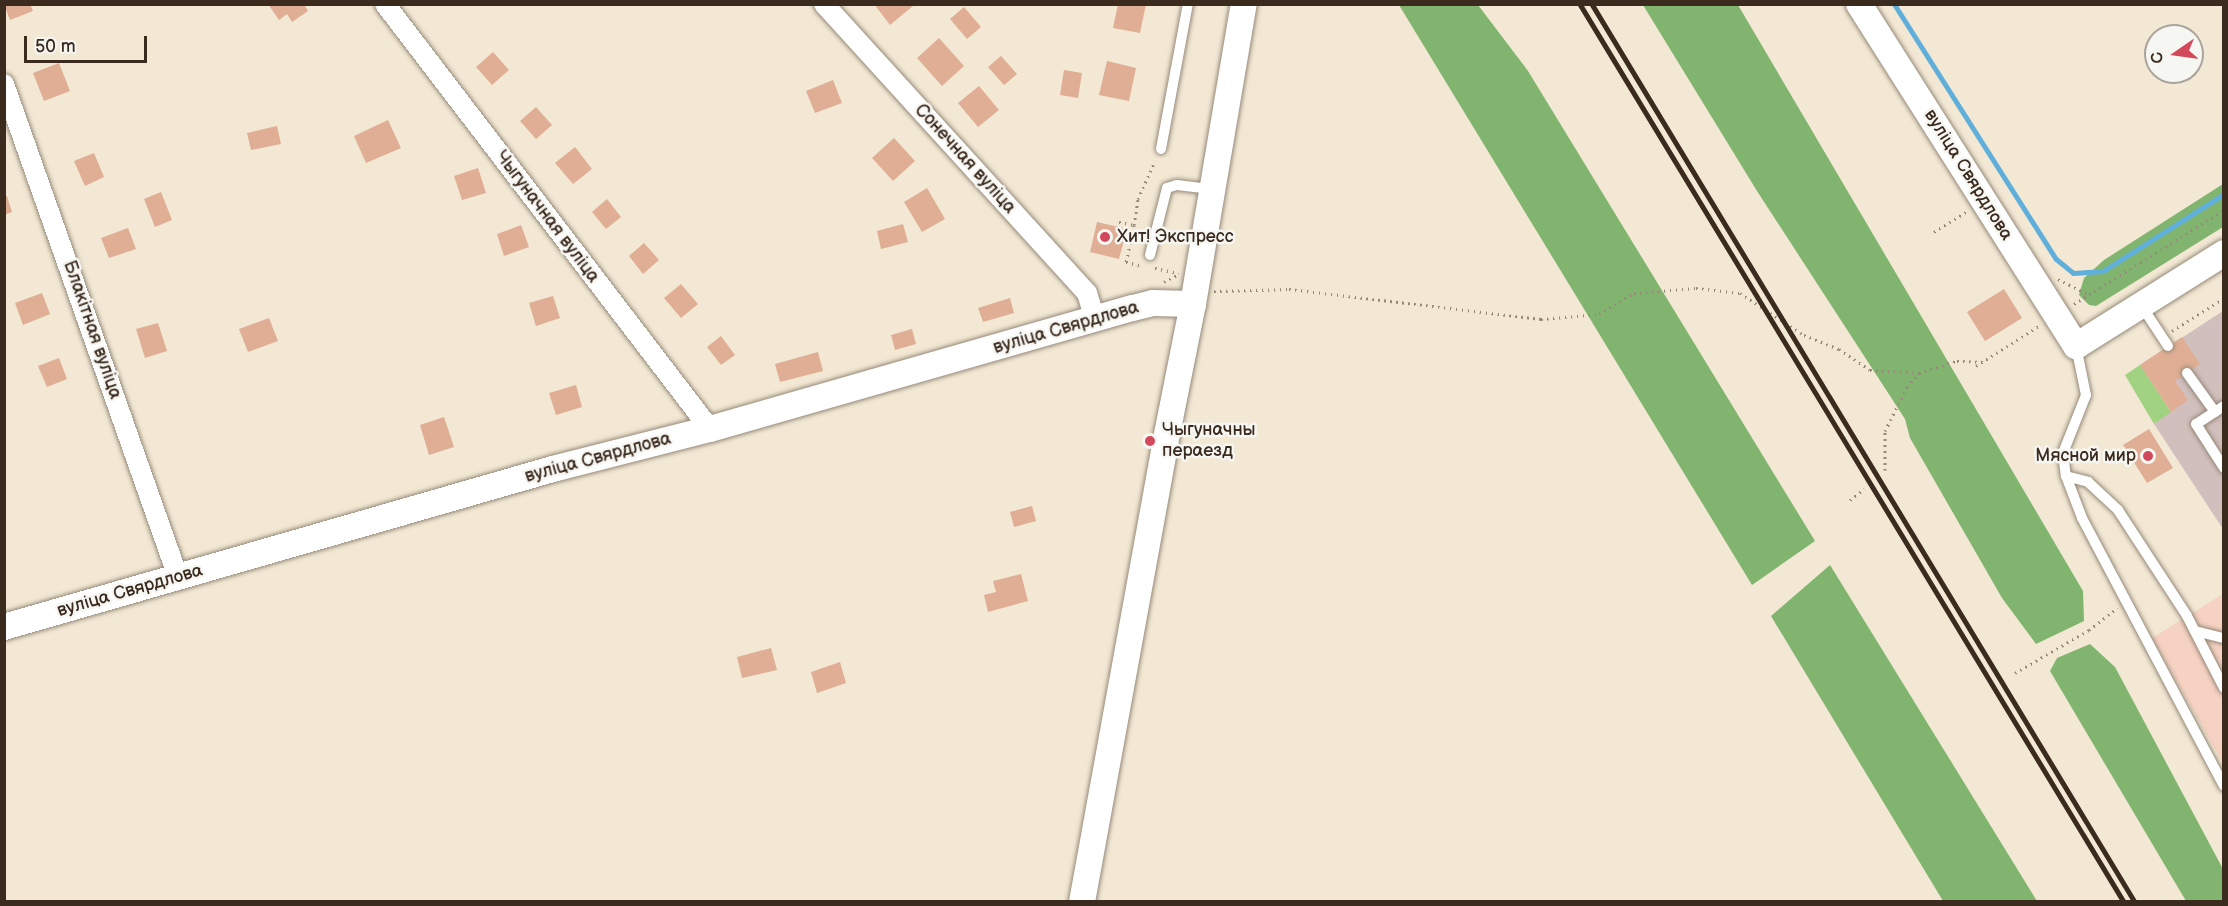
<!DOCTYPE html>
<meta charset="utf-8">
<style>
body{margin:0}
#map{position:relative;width:2228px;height:906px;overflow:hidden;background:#f2e8d4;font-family:"Balsamiq Sans",sans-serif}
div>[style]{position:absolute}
.built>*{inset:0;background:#f6d2c3}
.industrial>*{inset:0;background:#d1bfbd}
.green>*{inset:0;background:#a0d281}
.forest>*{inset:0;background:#80b46f}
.stream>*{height:5px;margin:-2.5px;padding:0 2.5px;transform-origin:2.5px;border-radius:2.5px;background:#60afda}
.building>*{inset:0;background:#dfae94}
.path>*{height:3px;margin-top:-1.5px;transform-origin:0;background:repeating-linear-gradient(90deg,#968979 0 1.5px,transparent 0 6px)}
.roads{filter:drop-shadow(0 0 2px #968979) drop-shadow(0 0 2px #968979)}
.service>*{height:10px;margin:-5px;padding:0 5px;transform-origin:5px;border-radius:5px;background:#fff}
.minor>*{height:20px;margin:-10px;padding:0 10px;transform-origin:10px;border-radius:10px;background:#fff}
.tertiary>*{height:26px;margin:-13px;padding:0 13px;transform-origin:13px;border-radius:13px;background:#fff}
.rail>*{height:4.5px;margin:-2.25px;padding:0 2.25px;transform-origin:2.25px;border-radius:2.25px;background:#3b2a1e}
.dots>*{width:16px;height:16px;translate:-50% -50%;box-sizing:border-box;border:3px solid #f6f6f2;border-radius:50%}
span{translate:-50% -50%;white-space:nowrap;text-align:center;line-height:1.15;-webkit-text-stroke:5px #f6f6f2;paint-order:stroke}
.street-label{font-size:18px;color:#3b2a1e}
.poi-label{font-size:18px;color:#3b2a1e}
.left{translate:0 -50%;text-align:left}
.right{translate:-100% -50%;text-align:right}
.frame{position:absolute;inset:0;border:6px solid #3b2a1e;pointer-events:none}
.north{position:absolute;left:2144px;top:24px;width:60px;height:60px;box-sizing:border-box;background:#f6f6f2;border:2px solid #aba49d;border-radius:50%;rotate:257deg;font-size:16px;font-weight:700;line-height:24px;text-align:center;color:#3b2a1e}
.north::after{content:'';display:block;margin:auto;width:21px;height:27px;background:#d1495b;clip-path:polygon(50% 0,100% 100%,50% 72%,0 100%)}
.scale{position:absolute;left:24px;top:36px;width:123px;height:27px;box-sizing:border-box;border:3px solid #3b2a1e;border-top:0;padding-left:8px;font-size:18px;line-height:21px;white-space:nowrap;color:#3b2a1e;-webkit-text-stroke:4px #f6f6f2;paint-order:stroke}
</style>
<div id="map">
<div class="built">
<div style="clip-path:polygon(2223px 594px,2223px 763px,2152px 638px)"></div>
</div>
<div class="industrial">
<div style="clip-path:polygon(2223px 311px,2223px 529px,2154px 424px,2171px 411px,2140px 365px)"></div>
</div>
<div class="green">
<div style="clip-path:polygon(2140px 365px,2171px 412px,2154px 424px,2125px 375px)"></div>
</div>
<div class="forest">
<div style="clip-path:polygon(1399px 5px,1478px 5px,1528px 71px,1815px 541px,1752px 585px)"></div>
<div style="clip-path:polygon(1643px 5px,1738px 5px,2083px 591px,2084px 621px,2036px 644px,2002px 598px,1910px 438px,1905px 419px,1757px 191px)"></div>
<div style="clip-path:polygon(2223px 184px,2223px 227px,2096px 306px,2089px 305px,2079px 295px,2084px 278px,2104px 260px)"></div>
<div style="clip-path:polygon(1830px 565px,2037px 901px,1943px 901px,1771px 616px)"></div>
<div style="clip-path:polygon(2090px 644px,2115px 667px,2223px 869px,2223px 901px,2186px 901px,2050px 671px,2057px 658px)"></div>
</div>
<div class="stream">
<div style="left:1894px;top:4px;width:302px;rotate:57.6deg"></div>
<div style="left:2056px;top:259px;width:22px;rotate:39deg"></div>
<div style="left:2073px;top:273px;width:30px;rotate:-4deg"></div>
<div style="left:2103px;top:271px;width:143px;rotate:-32.5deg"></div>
</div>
<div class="building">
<div style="clip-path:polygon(4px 4px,30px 4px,33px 11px,10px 20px)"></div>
<div style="clip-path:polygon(268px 4px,304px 4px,308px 11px,292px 22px,287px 14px,279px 20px)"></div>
<div style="clip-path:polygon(874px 4px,912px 4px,913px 6px,890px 25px)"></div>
<div style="clip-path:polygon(1118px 4px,1146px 4px,1140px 33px,1113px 28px)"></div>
<div style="clip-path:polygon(964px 7px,981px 27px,967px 39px,950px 19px)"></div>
<div style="clip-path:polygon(939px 38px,964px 66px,942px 86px,917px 58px)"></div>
<div style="clip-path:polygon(493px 52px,509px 70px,492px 85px,476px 67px)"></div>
<div style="clip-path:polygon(1001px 56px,1017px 74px,1004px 85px,988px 67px)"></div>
<div style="clip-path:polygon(1107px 61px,1136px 68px,1129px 101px,1099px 95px)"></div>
<div style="clip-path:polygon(59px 63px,70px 91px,44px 101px,33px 73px)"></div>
<div style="clip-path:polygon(1064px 70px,1082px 73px,1078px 98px,1060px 95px)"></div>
<div style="clip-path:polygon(833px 80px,842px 103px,815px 113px,806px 91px)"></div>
<div style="clip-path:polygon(979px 86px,999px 110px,978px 127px,958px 103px)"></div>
<div style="clip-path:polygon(536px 107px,552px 125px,536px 139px,520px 121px)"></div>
<div style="clip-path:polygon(388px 120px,401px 148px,366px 163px,354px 136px)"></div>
<div style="clip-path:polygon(277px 126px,281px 144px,251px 150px,247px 133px)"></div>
<div style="clip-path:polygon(894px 138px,915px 161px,893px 181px,872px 158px)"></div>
<div style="clip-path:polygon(575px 147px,592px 169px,573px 184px,555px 163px)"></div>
<div style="clip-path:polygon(94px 153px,104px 177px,85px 186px,74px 161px)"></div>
<div style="clip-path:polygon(478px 168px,486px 193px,462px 200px,454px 176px)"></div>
<div style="clip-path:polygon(927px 188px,945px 219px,922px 232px,904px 202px)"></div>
<div style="clip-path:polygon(161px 192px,172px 220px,155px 227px,144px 199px)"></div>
<div style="clip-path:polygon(4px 196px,7px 196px,12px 212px,4px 215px)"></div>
<div style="clip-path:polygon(607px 199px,621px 217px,606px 229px,592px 212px)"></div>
<div style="clip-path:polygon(1097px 222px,1127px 229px,1119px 259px,1090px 252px)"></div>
<div style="clip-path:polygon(903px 224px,908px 242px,881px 249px,877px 231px)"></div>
<div style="clip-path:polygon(521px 225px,529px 247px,504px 256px,497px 234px)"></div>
<div style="clip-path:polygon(128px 228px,136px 249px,109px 258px,101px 238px)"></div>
<div style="clip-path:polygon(644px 243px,659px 260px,643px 274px,629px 256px)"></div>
<div style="clip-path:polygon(681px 284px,698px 304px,681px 318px,664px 298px)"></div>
<div style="clip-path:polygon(2004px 289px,2022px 318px,1985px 341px,1967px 312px)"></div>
<div style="clip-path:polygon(42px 293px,50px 314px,23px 325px,15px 303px)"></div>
<div style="clip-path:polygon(553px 296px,560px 318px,536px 326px,529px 303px)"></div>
<div style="clip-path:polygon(1010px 298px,1014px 313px,983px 322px,978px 308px)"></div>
<div style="clip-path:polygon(269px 318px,278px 341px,248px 352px,239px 329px)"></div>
<div style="clip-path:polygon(158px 323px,167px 351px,145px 358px,136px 329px)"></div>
<div style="clip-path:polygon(912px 329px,916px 344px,895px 350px,891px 335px)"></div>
<div style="clip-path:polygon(721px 336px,735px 355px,721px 365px,707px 347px)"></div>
<div style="clip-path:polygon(2182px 337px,2200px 364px,2175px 381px,2188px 400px,2171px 412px,2140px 365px)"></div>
<div style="clip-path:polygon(818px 352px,823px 371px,780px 382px,775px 364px)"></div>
<div style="clip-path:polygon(59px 358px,67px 379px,47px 387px,38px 366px)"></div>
<div style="clip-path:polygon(576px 385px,582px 407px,556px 415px,549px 393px)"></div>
<div style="clip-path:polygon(444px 417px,454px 447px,429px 455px,420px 425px)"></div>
<div style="clip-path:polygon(2149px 429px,2173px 468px,2147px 483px,2123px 445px)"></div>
<div style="clip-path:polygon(1032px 506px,1036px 521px,1014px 527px,1010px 512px)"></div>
<div style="clip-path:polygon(1021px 574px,1028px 601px,988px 612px,984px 595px,996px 592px,993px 581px)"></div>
<div style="clip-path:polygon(771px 648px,777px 670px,742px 678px,737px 657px)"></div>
<div style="clip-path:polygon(840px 662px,846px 683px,817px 693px,811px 672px)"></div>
</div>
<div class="path">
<div style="left:1134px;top:225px;width:26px;rotate:-81deg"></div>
<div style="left:1138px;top:199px;width:42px;rotate:-65.9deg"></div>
<div style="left:1118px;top:227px;width:5px;rotate:-79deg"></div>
<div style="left:1119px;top:222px;width:15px;rotate:11deg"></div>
<div style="left:1134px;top:225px;width:38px;rotate:102deg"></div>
<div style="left:1126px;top:262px;width:17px;rotate:13deg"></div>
<div style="left:1934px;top:232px;width:40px;rotate:-32deg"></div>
<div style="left:1155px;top:268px;width:24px;rotate:12deg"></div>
<div style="left:2058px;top:279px;width:34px;rotate:27deg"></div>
<div style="left:1164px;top:282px;width:15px;rotate:-28deg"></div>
<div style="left:1214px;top:291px;width:75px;rotate:-1.5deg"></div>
<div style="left:1289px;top:289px;width:254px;rotate:6.8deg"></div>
<div style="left:1541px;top:319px;width:58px;rotate:-4.9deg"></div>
<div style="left:1599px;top:314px;width:41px;rotate:-31deg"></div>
<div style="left:1634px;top:293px;width:62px;rotate:-4.6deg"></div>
<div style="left:1696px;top:288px;width:44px;rotate:6.5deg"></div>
<div style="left:1740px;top:293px;width:77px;rotate:33.3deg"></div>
<div style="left:1804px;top:335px;width:38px;rotate:22deg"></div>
<div style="left:1839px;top:349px;width:37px;rotate:34deg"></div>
<div style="left:1870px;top:370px;width:49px;rotate:3.5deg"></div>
<div style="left:1919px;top:373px;width:40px;rotate:-18deg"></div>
<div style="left:1957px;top:361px;width:26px;rotate:2deg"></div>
<div style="left:2074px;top:304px;width:177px;rotate:-32.1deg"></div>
<div style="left:2172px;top:331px;width:62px;rotate:-32.4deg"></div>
<div style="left:1976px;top:366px;width:76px;rotate:-32.6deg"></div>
<div style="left:1885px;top:470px;width:39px;rotate:-90deg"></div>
<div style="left:1885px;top:431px;width:49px;rotate:-63.4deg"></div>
<div style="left:1907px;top:387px;width:18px;rotate:-49deg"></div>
<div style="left:1850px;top:500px;width:18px;rotate:-38deg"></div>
<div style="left:2015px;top:673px;width:86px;rotate:-30.2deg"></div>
<div style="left:2089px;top:630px;width:36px;rotate:-38deg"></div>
</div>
<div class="roads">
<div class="service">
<div style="left:1161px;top:149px;width:147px;rotate:-79.5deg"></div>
<div style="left:1150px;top:255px;width:69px;rotate:-75.8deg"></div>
<div style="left:1167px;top:188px;width:10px;rotate:-17deg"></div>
<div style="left:1177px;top:185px;width:34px;rotate:7deg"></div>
<div style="left:2141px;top:305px;width:49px;rotate:56.6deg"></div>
<div style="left:2076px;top:346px;width:50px;rotate:78.5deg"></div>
<div style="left:2086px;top:395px;width:62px;rotate:111.6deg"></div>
<div style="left:2063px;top:453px;width:23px;rotate:83deg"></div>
<div style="left:2066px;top:476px;width:45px;rotate:69.1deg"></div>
<div style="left:2082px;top:518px;width:303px;rotate:62.1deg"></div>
<div style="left:2187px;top:373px;width:48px;rotate:54.3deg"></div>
<div style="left:2224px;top:406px;width:33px;rotate:147deg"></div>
<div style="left:2196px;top:424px;width:52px;rotate:57.5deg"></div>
<div style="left:2066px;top:476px;width:23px;rotate:15deg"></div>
<div style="left:2088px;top:482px;width:41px;rotate:43deg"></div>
<div style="left:2118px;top:510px;width:126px;rotate:56.9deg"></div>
<div style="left:2187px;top:616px;width:81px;rotate:62.8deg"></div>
<div style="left:2195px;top:631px;width:30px;rotate:14deg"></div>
</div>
<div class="minor">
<div style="left:385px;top:4px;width:535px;rotate:52.59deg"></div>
<div style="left:824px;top:4px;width:391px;rotate:47.7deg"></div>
<div style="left:1087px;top:293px;width:28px;rotate:73deg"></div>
<div style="left:4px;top:84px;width:523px;rotate:70.56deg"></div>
</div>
<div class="tertiary">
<div style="left:1859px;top:4px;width:405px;rotate:57.6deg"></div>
<div style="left:2076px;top:346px;width:175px;rotate:-32.1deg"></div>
<div style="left:4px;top:627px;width:571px;rotate:-16.06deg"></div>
<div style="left:553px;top:469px;width:162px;rotate:-14.3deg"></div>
<div style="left:710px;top:429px;width:440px;rotate:-16deg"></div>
<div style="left:1133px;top:308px;width:21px;rotate:-14deg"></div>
<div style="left:1153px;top:303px;width:40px;rotate:1.4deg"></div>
<div style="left:1082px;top:902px;width:465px;rotate:-79.7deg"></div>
<div style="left:1165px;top:444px;width:143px;rotate:-78.7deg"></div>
<div style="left:1193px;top:304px;width:304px;rotate:-80.4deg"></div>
</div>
</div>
<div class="rail">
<div style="left:1580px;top:4px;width:1050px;rotate:58.79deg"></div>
<div style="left:1592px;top:4px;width:1049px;rotate:58.84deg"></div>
</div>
<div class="dots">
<div style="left:1105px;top:237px;background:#d1495b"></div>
<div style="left:1150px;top:441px;background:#d1495b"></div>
<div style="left:2148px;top:456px;background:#d1495b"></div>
</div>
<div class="street-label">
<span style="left:965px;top:159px;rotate:48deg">Сонечная вуліца</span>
<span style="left:1968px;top:175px;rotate:58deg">вуліца Свярдлова</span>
<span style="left:547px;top:217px;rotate:53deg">Чыгуначная вуліца</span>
<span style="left:1066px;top:328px;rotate:-16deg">вуліца Свярдлова</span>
<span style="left:92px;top:330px;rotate:71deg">Блакітная вуліца</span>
<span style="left:598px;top:458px;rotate:-15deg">вуліца Свярдлова</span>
<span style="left:130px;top:591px;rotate:-16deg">вуліца Свярдлова</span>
</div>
<div class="poi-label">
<span class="left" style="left:1117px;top:237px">Хит! Экспресс</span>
<span class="left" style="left:1162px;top:441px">Чыгуначны<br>пераезд</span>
<span class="right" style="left:2136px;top:456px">Мясной мир</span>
</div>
<div class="frame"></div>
<div class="north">С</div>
<div class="scale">50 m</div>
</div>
